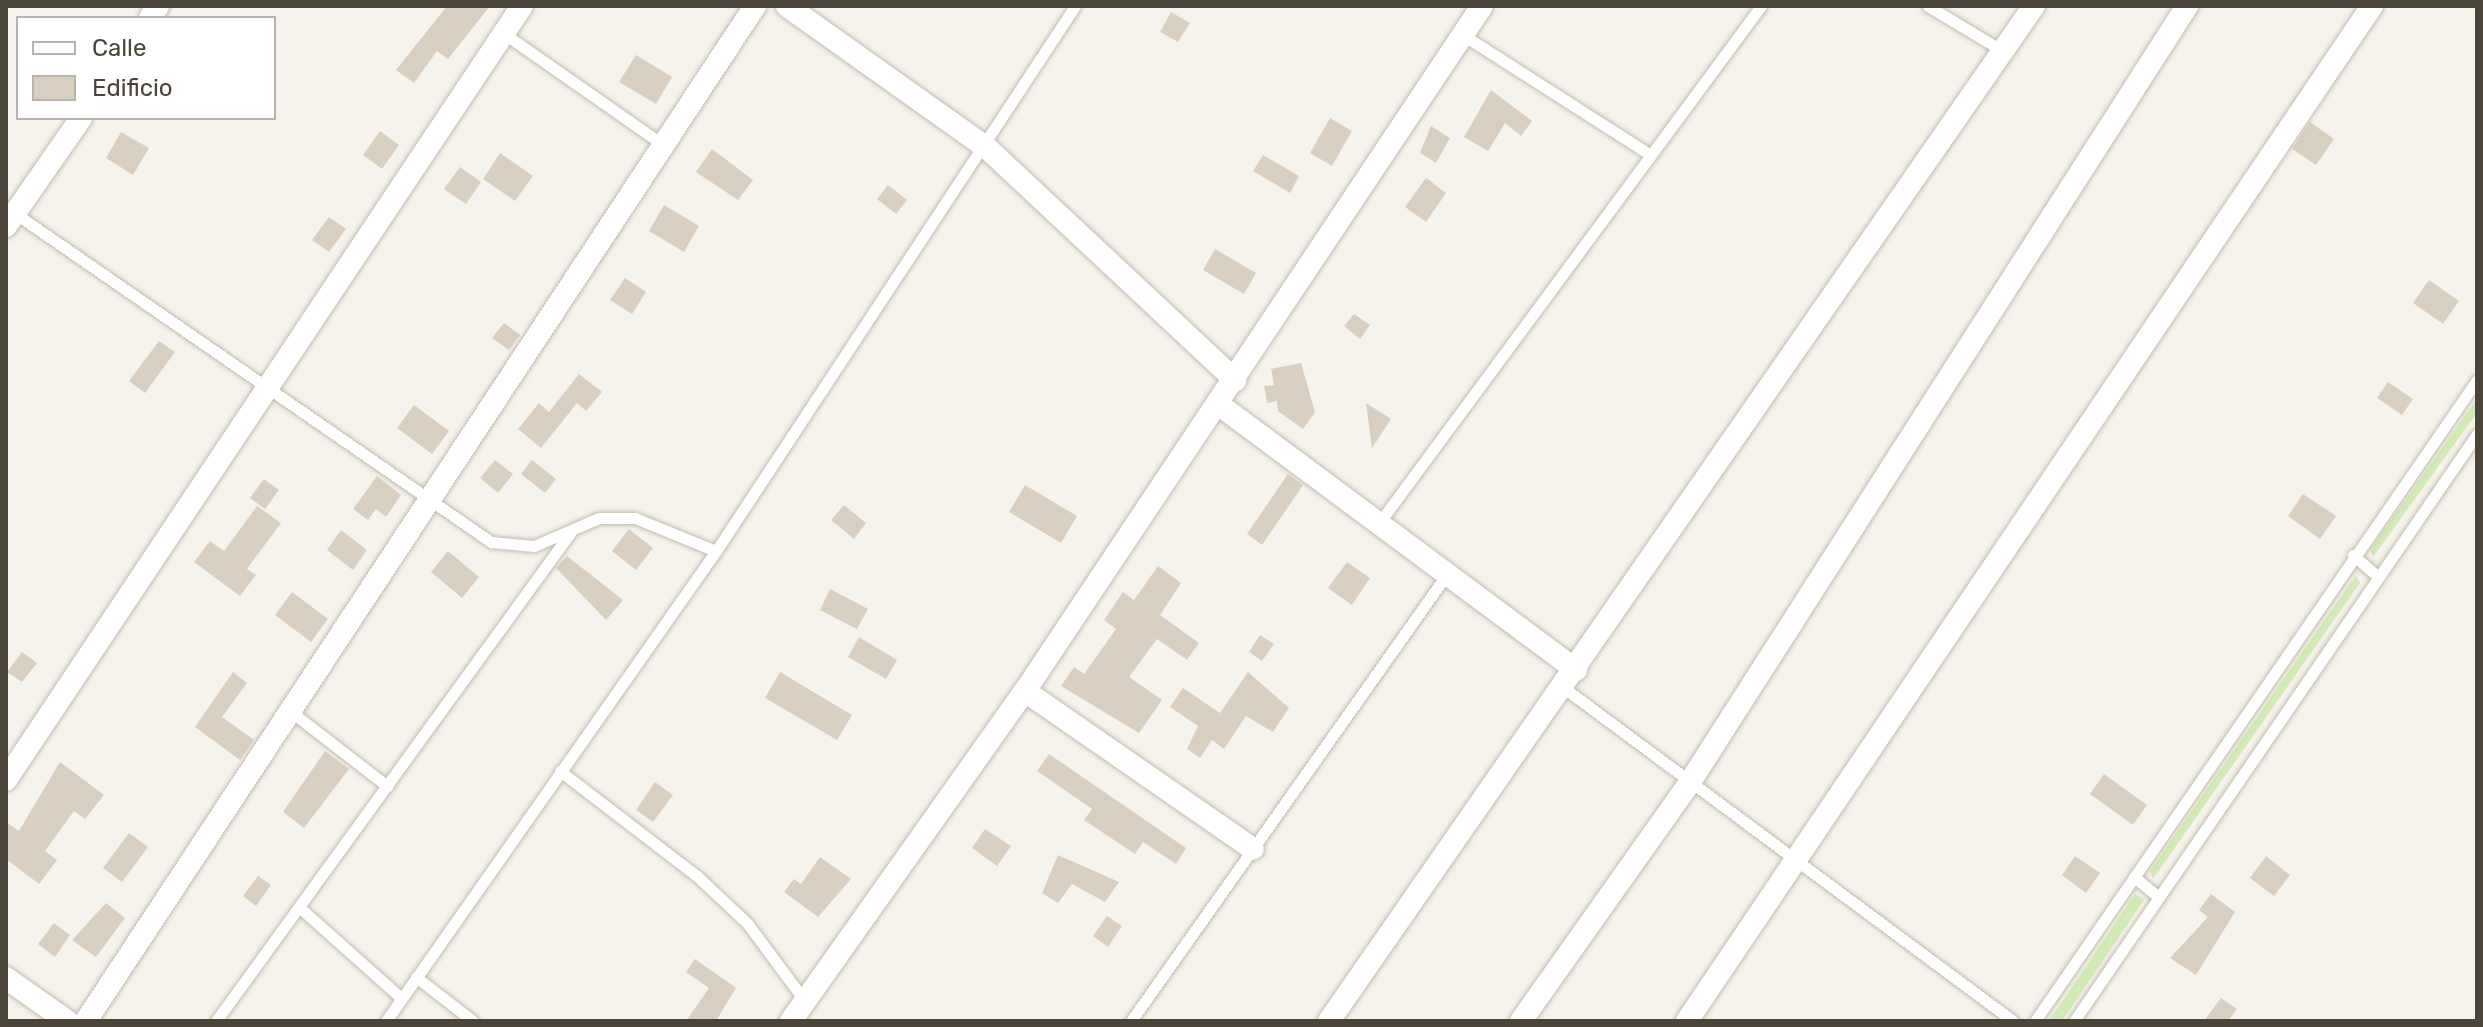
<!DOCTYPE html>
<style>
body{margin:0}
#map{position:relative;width:2483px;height:1027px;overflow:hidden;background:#f6f3ec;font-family:Rubik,sans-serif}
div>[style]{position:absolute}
.green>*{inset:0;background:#d2eab5}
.building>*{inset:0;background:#d8cfc1}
.roads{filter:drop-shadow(0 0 2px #c2bbae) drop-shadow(0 0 2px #c2bbae)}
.service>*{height:11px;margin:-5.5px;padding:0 5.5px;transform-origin:5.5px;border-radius:5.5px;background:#fff}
.minor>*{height:22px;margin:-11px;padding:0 11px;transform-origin:11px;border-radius:11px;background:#fff}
span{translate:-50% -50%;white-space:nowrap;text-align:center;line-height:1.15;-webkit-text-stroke:7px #fff;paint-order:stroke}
.frame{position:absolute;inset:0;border:8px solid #4b4439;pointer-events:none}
.legend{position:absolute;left:16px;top:16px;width:260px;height:104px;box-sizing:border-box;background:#fff;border:2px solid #b7b4b0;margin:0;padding:10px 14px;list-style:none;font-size:24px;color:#4b4439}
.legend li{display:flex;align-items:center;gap:16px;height:40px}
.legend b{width:40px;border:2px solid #b7b4b0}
</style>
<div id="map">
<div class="green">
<div style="clip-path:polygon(2477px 399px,2477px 413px,2373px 557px,2370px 550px)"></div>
<div style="clip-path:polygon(2356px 575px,2360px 583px,2153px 879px,2150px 871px)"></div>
<div style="clip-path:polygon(2135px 894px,2144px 900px,2062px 1021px,2049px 1021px)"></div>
</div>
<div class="building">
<div style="clip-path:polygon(447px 6px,490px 6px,448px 59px,437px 51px,414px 83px,396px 70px)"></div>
<div style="clip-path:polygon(1171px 12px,1190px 23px,1178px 42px,1160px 32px)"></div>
<div style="clip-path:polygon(636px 55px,672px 77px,656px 104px,619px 82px)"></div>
<div style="clip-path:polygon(1491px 90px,1532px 121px,1521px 136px,1505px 123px,1488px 151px,1464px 137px)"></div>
<div style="clip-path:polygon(1330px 118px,1352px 131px,1332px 166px,1310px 153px)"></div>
<div style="clip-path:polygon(2310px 122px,2334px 139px,2316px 165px,2292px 149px)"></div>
<div style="clip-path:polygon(1431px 126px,1450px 138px,1436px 163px,1420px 153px)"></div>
<div style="clip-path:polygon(380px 131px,399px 145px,382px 169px,363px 155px)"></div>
<div style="clip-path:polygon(121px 132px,149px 148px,133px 175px,106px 158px)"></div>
<div style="clip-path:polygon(712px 149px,753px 180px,738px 200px,696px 172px)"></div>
<div style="clip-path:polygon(500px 153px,533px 176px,515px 201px,483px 179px)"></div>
<div style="clip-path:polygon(1263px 155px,1299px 176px,1290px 193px,1253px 171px)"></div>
<div style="clip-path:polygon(460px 167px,481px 182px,466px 204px,444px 189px)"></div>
<div style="clip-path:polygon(1426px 178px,1446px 193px,1426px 222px,1405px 207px)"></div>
<div style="clip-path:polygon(888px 185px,907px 200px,896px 214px,877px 199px)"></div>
<div style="clip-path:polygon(664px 205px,699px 226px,684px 252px,649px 231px)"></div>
<div style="clip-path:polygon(329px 217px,346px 229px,329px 252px,312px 240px)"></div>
<div style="clip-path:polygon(1215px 249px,1256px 273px,1244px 294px,1203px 270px)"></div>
<div style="clip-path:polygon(625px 278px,646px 292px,632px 314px,610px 300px)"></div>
<div style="clip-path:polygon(2429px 280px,2459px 301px,2443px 324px,2413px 303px)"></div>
<div style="clip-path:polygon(1354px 314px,1370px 325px,1360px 339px,1344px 326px)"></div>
<div style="clip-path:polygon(504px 323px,520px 335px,509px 350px,492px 338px)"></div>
<div style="clip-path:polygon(159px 341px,175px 352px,145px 393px,129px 381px)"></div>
<div style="clip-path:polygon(1301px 363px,1315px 412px,1303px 429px,1278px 411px,1277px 401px,1267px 403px,1264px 386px,1274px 385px,1271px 369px)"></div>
<div style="clip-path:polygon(579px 374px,602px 392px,586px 411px,577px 403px,541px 448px,518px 429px,539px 403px,549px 412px)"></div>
<div style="clip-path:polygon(2388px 382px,2413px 399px,2402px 415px,2377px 398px)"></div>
<div style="clip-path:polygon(1366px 403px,1391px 419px,1372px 448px)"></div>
<div style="clip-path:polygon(414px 405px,449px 431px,432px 454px,397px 428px)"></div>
<div style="clip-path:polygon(495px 460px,513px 474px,498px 493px,480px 478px)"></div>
<div style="clip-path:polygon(532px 460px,556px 479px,545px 493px,521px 474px)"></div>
<div style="clip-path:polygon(1288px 474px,1303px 485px,1262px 545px,1247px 534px)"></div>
<div style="clip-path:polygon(377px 476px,401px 495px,386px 517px,376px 509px,368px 520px,353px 509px)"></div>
<div style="clip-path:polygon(264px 479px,279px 490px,265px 509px,250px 498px)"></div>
<div style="clip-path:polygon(1025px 485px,1077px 516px,1061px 543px,1009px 512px)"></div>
<div style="clip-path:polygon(2303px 494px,2336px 516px,2320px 539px,2288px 516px)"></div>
<div style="clip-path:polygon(844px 505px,866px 523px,854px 539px,831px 520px)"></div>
<div style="clip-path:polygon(257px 506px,281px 523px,247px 569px,256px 575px,240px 596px,194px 562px,210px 541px,224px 551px)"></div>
<div style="clip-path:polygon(629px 529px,653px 548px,636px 570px,612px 551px)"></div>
<div style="clip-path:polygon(341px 530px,367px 550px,353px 570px,327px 550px)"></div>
<div style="clip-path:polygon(448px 551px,479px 577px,462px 598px,431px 572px)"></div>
<div style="clip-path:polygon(567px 556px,623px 600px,606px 620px,556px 568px)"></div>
<div style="clip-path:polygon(1347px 562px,1370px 578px,1352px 605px,1328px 588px)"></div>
<div style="clip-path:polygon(1158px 566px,1181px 583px,1160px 615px,1199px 643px,1187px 660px,1157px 639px,1129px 677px,1162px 700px,1139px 733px,1061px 686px,1074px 667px,1084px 674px,1116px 629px,1104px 620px,1123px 592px,1134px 600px)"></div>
<div style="clip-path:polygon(830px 589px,868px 609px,857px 629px,820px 610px)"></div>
<div style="clip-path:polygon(292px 592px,328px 619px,311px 642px,275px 615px)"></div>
<div style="clip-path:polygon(1260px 635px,1274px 644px,1262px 661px,1249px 652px)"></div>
<div style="clip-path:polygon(859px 637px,897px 660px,886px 679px,848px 657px)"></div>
<div style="clip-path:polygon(22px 652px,37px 663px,22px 682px,7px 672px)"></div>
<div style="clip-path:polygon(233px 672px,247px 683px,222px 717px,254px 740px,240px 760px,195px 727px)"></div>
<div style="clip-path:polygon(780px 672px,852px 715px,837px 740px,765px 698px)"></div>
<div style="clip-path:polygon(1248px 672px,1289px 708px,1273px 732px,1246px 716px,1224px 749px,1212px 740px,1200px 758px,1187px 749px,1198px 726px,1170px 707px,1183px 688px,1220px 713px)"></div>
<div style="clip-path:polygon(325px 751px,349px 769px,304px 828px,283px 812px)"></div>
<div style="clip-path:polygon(1049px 754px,1186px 848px,1176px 864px,1143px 842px,1135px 854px,1084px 820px,1092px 809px,1037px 771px)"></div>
<div style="clip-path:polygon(60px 762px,104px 795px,85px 819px,74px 811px,45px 851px,57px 860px,39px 884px,6px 859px,6px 822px,19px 831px)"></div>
<div style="clip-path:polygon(2104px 774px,2147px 805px,2133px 825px,2090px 794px)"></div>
<div style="clip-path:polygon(655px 782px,673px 795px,653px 822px,636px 810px)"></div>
<div style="clip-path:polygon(985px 829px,1011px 846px,997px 866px,972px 848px)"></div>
<div style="clip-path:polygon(129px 833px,148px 847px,122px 882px,103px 868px)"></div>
<div style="clip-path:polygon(1058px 855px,1119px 882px,1105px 902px,1072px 884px,1058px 903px,1042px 893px)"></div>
<div style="clip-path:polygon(2075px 856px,2100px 873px,2086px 893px,2062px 875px)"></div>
<div style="clip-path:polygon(2266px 856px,2290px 875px,2274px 896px,2250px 878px)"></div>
<div style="clip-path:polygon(820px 857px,851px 879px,818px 917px,784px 892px,794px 879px,801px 884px)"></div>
<div style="clip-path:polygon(258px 876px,271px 885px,256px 906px,243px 896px)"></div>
<div style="clip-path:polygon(2211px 894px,2235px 912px,2196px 975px,2170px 958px,2208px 917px,2199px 910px)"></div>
<div style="clip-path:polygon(106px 903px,125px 918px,96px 957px,72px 940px)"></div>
<div style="clip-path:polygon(1107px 916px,1122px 926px,1108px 947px,1093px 936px)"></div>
<div style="clip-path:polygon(54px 923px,70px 935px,55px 957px,38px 944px)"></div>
<div style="clip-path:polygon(695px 959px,736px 988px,716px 1021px,686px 1021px,709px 988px,686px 972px)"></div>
<div style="clip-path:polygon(2221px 998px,2237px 1009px,2228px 1021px,2204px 1021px)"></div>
</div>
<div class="roads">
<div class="service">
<div style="left:1928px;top:6px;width:87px;rotate:31deg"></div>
<div style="left:503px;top:33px;width:198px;rotate:34.9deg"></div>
<div style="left:1463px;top:35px;width:223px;rotate:32.6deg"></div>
<div style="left:13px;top:212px;width:581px;rotate:34.62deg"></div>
<div style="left:491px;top:542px;width:43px;rotate:5.3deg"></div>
<div style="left:534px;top:546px;width:71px;rotate:-23.3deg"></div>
<div style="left:599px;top:518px;width:36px"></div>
<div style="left:635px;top:518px;width:87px;rotate:22.2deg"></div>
<div style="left:1379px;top:523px;width:643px;rotate:-53.54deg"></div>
<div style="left:2353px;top:555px;width:32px;rotate:41deg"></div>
<div style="left:1564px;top:688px;width:559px;rotate:36.56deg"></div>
<div style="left:294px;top:714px;width:118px;rotate:37.7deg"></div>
<div style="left:560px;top:771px;width:173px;rotate:37.5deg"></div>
<div style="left:697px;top:876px;width:69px;rotate:43.2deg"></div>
<div style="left:747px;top:923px;width:97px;rotate:53.4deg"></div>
<div style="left:2134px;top:877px;width:32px;rotate:39deg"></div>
<div style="left:299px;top:907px;width:137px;rotate:41.7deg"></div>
<div style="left:416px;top:977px;width:72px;rotate:37.7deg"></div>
<div style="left:216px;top:1021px;width:603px;rotate:-54.04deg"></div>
<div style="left:386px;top:1021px;width:574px;rotate:-54.93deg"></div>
<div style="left:716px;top:551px;width:653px;rotate:-56.63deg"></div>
<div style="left:1131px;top:1021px;width:547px;rotate:-54.74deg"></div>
<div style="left:2035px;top:1021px;width:779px;rotate:-55.41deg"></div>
<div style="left:2074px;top:1021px;width:712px;rotate:-55.53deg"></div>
</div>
<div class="minor">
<div style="left:787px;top:6px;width:245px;rotate:35.4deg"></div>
<div style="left:987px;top:148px;width:340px;rotate:43.1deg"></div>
<div style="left:150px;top:18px;width:14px;rotate:-56deg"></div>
<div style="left:6px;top:226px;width:131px;rotate:-55.2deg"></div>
<div style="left:1218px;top:404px;width:446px;rotate:36.6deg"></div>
<div style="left:1025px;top:691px;width:277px;rotate:34.7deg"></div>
<div style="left:6px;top:780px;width:930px;rotate:-56.31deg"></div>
<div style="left:6px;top:978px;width:75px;rotate:35.2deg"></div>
<div style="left:86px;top:1021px;width:1216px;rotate:-56.61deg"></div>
<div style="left:791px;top:1021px;width:405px;rotate:-54.7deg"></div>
<div style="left:1025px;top:691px;width:823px;rotate:-56.29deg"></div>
<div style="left:1329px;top:1021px;width:1236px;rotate:-55.22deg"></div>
<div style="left:1521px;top:1021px;width:293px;rotate:-54.7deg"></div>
<div style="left:1690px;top:782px;width:922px;rotate:-57.36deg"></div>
<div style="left:1687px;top:1021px;width:1225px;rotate:-55.99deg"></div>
</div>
</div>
<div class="frame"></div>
<ul class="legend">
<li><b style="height:10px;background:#fff"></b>Calle</li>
<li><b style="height:22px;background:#d8cfc1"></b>Edificio</li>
</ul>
</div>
